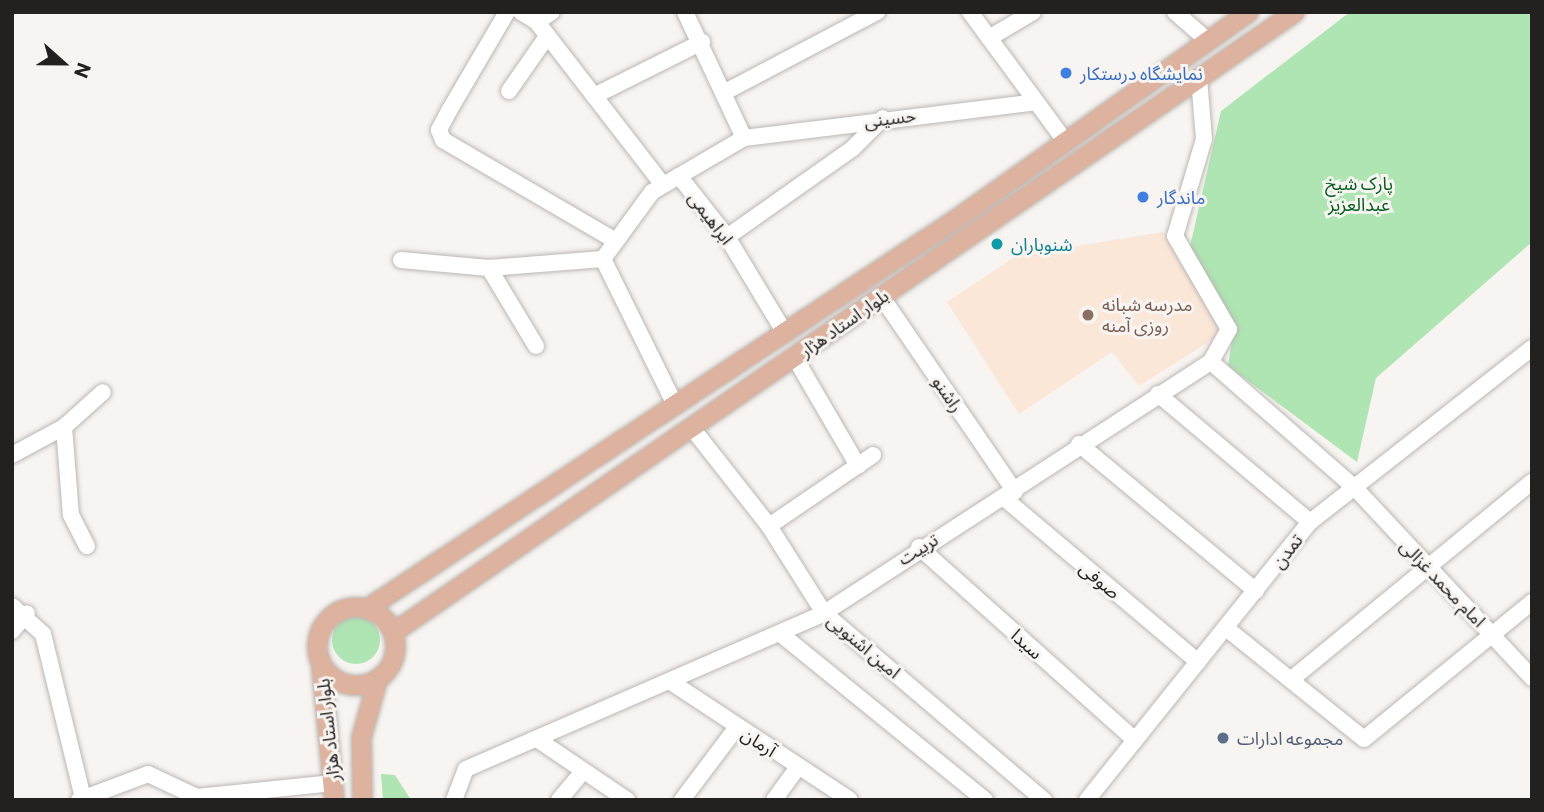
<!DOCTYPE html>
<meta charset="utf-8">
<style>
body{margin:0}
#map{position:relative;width:1544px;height:812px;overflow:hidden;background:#f8f4f1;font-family:Commissioner,"Noto Sans Arabic",sans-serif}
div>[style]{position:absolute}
.education>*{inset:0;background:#fbe7d7}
.green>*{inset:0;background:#aee5b3}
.round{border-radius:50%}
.roads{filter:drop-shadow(0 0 2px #bbb7b4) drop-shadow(0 0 2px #bbb7b4)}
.minor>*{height:16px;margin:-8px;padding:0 8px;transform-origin:8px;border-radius:8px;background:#fff}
.major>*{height:19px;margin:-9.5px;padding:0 9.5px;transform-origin:9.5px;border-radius:9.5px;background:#ddb29e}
.major>.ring{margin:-9.5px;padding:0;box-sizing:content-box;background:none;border:19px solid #ddb29e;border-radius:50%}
.dots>*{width:19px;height:19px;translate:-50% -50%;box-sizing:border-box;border:4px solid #f8f4f1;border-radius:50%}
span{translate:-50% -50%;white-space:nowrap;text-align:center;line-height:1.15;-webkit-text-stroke:6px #f8f4f1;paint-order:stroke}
.shop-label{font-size:18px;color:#366cbe}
.left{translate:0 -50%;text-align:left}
.street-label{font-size:18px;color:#232120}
.park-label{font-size:18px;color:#005e1e}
.culture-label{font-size:18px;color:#0d838f}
.education-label{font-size:18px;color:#785e54}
.service-label{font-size:18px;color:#4e5e75}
.frame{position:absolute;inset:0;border:14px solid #232120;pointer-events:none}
.north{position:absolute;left:28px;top:28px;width:70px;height:70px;-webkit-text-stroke:5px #f8f4f1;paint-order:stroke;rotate:111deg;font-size:19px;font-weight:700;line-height:28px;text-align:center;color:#232120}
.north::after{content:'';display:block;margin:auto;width:24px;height:32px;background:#232120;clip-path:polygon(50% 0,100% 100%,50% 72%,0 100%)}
</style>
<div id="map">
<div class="education">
<div style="clip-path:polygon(1163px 232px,1229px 329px,1139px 386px,1112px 352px,1019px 414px,947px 302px,1016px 256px)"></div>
</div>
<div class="green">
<div style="clip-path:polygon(1350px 12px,1532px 12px,1532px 242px,1376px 378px,1357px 462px,1228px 366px,1234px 325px,1188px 255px,1221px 111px)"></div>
<div class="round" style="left:332px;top:616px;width:48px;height:48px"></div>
<div style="clip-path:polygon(381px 774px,395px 775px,411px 800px,383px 800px)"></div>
</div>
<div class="roads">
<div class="minor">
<div style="left:507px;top:12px;width:113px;rotate:120.4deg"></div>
<div style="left:450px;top:109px;width:24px;rotate:118deg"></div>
<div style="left:439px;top:130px;width:11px;rotate:68deg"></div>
<div style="left:443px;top:140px;width:198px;rotate:30.3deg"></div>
<div style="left:521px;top:12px;width:19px;rotate:32deg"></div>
<div style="left:537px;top:22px;width:205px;rotate:52.3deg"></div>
<div style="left:685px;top:12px;width:139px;rotate:64.9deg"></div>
<div style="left:744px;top:138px;width:75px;rotate:149.7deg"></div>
<div style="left:679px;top:176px;width:78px;rotate:51.8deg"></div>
<div style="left:727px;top:237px;width:112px;rotate:58.9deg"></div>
<div style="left:970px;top:12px;width:160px;rotate:53.6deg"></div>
<div style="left:1175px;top:12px;width:43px;rotate:41.2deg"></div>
<div style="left:537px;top:22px;width:18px;rotate:-34deg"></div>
<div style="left:989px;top:38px;width:51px;rotate:-30.6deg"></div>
<div style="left:1199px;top:78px;width:61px;rotate:85.3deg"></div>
<div style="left:1204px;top:139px;width:101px;rotate:106.6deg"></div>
<div style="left:1175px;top:236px;width:108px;rotate:59.9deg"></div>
<div style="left:1229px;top:329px;width:38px;rotate:119deg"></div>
<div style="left:509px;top:91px;width:65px;rotate:-55.1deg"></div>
<div style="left:727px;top:91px;width:170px;rotate:-27.8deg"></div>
<div style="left:594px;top:96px;width:121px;rotate:-26.6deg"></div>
<div style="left:744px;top:138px;width:294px;rotate:-7deg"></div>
<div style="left:727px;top:237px;width:154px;rotate:-35.2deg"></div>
<div style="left:853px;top:148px;width:42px;rotate:-45deg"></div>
<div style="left:603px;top:259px;width:163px;rotate:63.7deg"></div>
<div style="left:401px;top:260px;width:88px;rotate:5.2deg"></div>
<div style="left:489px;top:268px;width:114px;rotate:-4.5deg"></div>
<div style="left:603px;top:259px;width:83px;rotate:-53.8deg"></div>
<div style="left:652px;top:192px;width:31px;rotate:-31deg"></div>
<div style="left:489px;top:268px;width:91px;rotate:58.9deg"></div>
<div style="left:881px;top:296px;width:237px;rotate:55.6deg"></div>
<div style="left:795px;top:358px;width:125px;rotate:59.7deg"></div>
<div style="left:1211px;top:362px;width:191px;rotate:41.2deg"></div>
<div style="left:1355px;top:488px;width:260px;rotate:47deg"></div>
<div style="left:1158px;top:394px;width:199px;rotate:40.1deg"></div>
<div style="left:64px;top:427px;width:88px;rotate:85.5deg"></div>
<div style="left:71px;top:515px;width:35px;rotate:63deg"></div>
<div style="left:692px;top:428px;width:125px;rotate:51.8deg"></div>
<div style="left:769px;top:526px;width:103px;rotate:57.7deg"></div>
<div style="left:824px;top:613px;width:289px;rotate:40.4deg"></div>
<div style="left:1079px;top:444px;width:230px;rotate:39.7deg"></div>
<div style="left:12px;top:455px;width:59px;rotate:-28.3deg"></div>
<div style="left:64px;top:427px;width:52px;rotate:-41.9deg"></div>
<div style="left:1004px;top:498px;width:254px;rotate:40.2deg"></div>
<div style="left:769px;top:526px;width:126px;rotate:-34.3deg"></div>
<div style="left:919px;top:547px;width:290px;rotate:41.8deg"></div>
<div style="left:12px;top:606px;width:42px;rotate:42.1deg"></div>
<div style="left:43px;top:634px;width:169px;rotate:76.3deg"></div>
<div style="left:1226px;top:628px;width:177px;rotate:38.8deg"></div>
<div style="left:1364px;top:739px;width:217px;rotate:-39.2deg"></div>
<div style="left:12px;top:631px;width:23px;rotate:-50deg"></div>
<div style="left:782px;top:635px;width:262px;rotate:39.1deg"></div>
<div style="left:1293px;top:678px;width:309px;rotate:-39.4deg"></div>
<div style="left:671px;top:682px;width:214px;rotate:33.4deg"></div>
<div style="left:537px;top:739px;width:109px;rotate:34.1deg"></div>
<div style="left:79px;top:800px;width:74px;rotate:-20.6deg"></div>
<div style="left:148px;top:774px;width:54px;rotate:25.1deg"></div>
<div style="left:197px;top:797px;width:137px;rotate:-5.9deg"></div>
<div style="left:454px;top:800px;width:33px;rotate:-69deg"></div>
<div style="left:466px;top:769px;width:391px;rotate:-23.5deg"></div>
<div style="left:824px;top:613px;width:461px;rotate:-33deg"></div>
<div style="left:559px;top:800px;width:38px;rotate:-50deg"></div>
<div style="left:682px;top:800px;width:91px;rotate:-53deg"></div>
<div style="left:774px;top:800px;width:41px;rotate:-54deg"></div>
<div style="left:1087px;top:800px;width:356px;rotate:-51.3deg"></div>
<div style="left:1310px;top:522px;width:282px;rotate:-38.1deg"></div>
</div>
<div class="major">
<div class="ring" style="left:317px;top:607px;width:59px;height:59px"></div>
<div style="left:367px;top:608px;width:707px;rotate:-33.47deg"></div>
<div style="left:957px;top:218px;width:357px;rotate:-35.3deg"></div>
<div style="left:393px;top:632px;width:1094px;rotate:-34.53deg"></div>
<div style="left:321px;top:666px;width:135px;rotate:84.5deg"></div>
<div style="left:362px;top:800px;width:63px;rotate:-90.9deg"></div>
<div style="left:361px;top:737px;width:59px;rotate:-74.3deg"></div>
</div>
</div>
<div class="dots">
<div style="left:1066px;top:73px;background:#3f7fe0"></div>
<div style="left:1143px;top:197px;background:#3f7fe0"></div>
<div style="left:997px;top:244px;background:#0f9aa8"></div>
<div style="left:1088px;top:315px;background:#8d6e63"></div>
<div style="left:1223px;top:738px;background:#5c6f8a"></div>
</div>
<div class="shop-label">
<span class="left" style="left:1080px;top:73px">نمایشگاه درستکار</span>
<span class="left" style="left:1157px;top:197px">ماندگار</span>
</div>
<div class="street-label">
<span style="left:890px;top:118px;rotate:-7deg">حسینی</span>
<span style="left:711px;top:218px;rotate:53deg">ابراهیمی</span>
<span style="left:844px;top:323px;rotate:-35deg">بلوار استاد هژار</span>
<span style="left:948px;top:394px;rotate:56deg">راشنو</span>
<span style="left:918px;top:549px;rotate:-32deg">تربیت</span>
<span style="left:1287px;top:551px;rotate:-52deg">تمدن</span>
<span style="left:1100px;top:580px;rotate:40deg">صوفی</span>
<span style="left:1443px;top:583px;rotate:46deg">امام محمد غزالی</span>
<span style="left:1027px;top:644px;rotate:42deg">سیدا</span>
<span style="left:864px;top:646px;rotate:40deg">امین اشنویی</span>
<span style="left:328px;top:730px;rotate:-96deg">بلوار استاد هژار</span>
<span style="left:759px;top:742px;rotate:33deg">آرمان</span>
</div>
<div class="park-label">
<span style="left:1359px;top:194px">پارک شیخ<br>عبدالعزیز</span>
</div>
<div class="culture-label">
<span class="left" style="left:1011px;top:244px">شنوباران</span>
</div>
<div class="education-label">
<span class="left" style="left:1102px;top:315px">مدرسه شبانه<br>روزی آمنه</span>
</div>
<div class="service-label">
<span class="left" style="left:1237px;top:738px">مجموعه ادارات</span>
</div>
<div class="frame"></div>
<div class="north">N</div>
</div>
